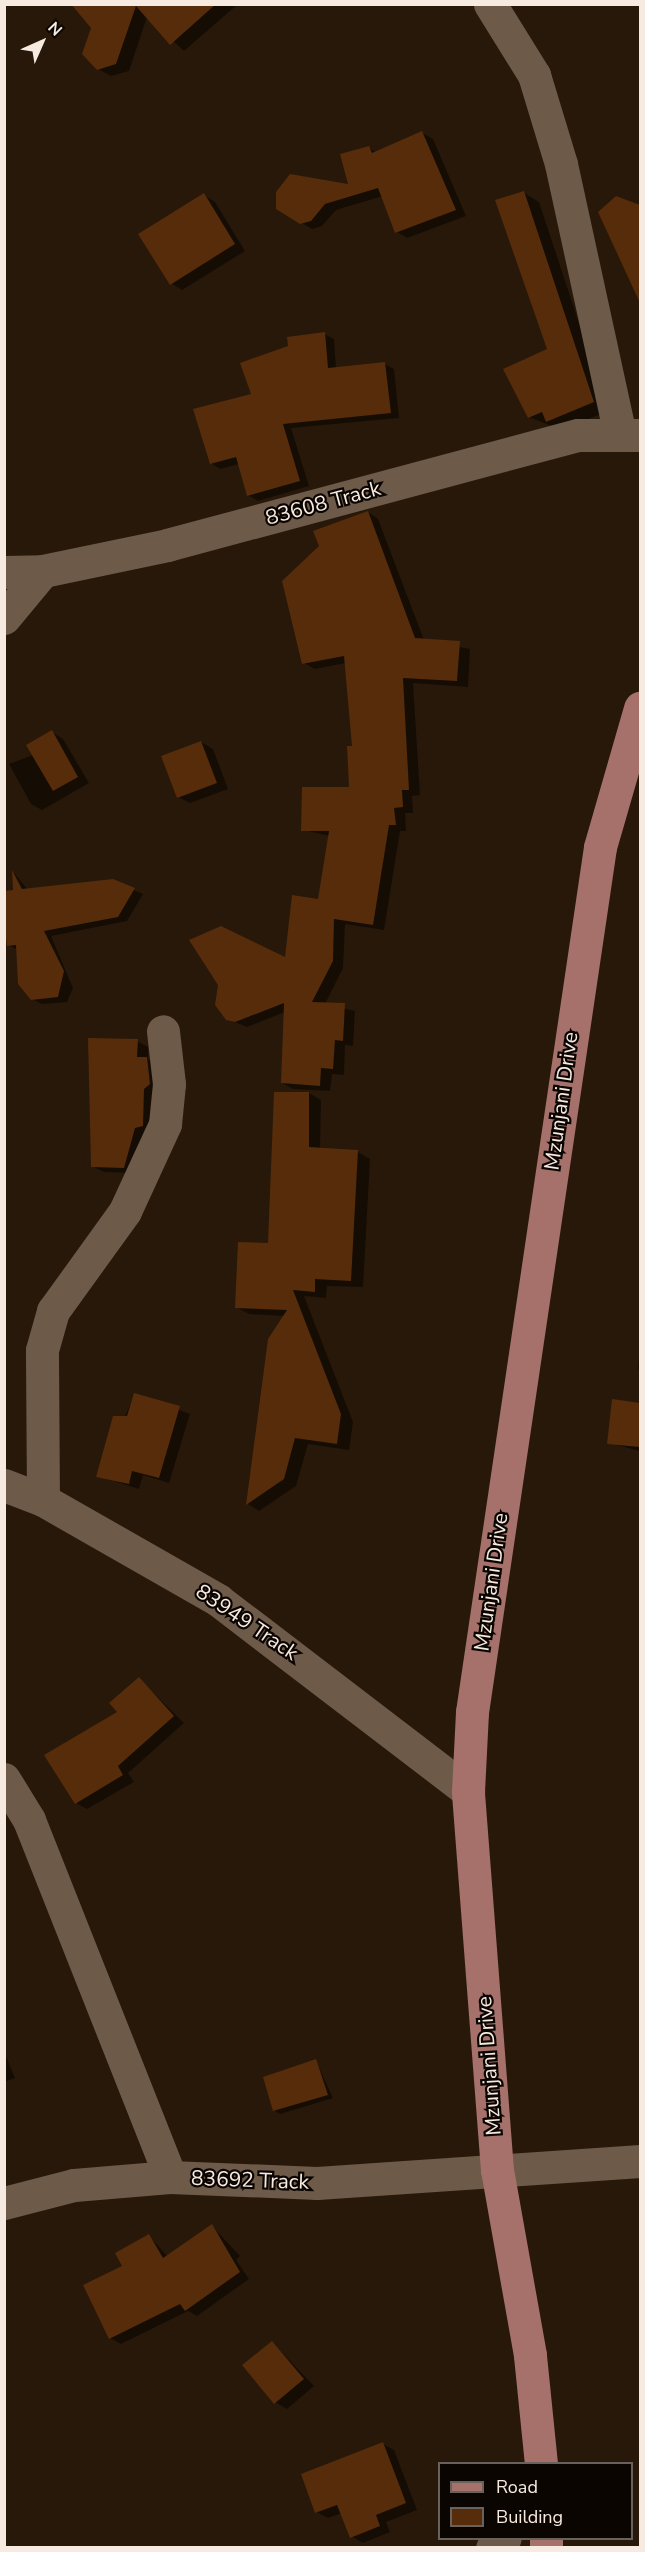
<!DOCTYPE html>
<style>
body{margin:0}
#map{position:relative;width:645px;height:2552px;overflow:hidden;background:#281809;font-family:"Nunito Sans",sans-serif}
div>[style]{position:absolute}
.shadow>*{inset:0;background:#0007}
.building>*{inset:0;background:#562c0a}
.minor>*{height:33px;margin:-16.5px;padding:0 16.5px;transform-origin:16.5px;border-radius:16.5px;background:#6d5a49}
.major>*{height:33px;margin:-16.5px;padding:0 16.5px;transform-origin:16.5px;border-radius:16.5px;background:#a5716a}
span{translate:-50% -50%;white-space:nowrap;text-align:center;line-height:1.15;-webkit-text-stroke:4.5px #0b0502;paint-order:stroke}
.street-label{font-size:21px;color:#f6eae1}
.frame{position:absolute;inset:0;border:6px solid #f6eae1;pointer-events:none}
.legend{position:absolute;left:438px;top:2462px;width:195px;height:78px;box-sizing:border-box;background:#0b0502;border:2px solid #69615b;margin:0;padding:8px 10px;list-style:none;font-size:18px;color:#f6eae1}
.legend li{display:flex;align-items:center;gap:12px;height:30px}
.legend b{width:30px;border:2px solid #69615b}
.north{position:absolute;left:12px;top:12px;width:60px;height:60px;-webkit-text-stroke:4px #0b0502;paint-order:stroke;rotate:45deg;font-size:16px;font-weight:700;line-height:24px;text-align:center;color:#f6eae1}
.north::after{content:'';display:block;margin:auto;width:21px;height:27px;background:#f6eae1;clip-path:polygon(50% 0,100% 100%,50% 72%,0 100%)}
</style>
<div id="map">
<div class="shadow">
<div style="clip-path:polygon(73px 4px,238px 4px,184px 51px,147px 17px,129px 71px,111px 76px,98px 69px,93px 28px)"></div>
<div style="clip-path:polygon(422px 133px,433px 139px,466px 216px,407px 238px,397px 232px,383px 196px,336px 210px,322px 226px,312px 229px,277px 208px,350px 186px,369px 148px,377px 153px)"></div>
<div style="clip-path:polygon(524px 193px,539px 202px,608px 411px,562px 430px,529px 417px,549px 350px)"></div>
<div style="clip-path:polygon(204px 195px,215px 202px,245px 251px,182px 290px,171px 283px)"></div>
<div style="clip-path:polygon(617px 198px,640px 206px,640px 272px,618px 249px)"></div>
<div style="clip-path:polygon(324px 334px,334px 339px,336px 368px,385px 364px,394px 369px,399px 418px,291px 428px,309px 486px,258px 501px,248px 495px,239px 464px,220px 469px,211px 463px,253px 395px)"></div>
<div style="clip-path:polygon(368px 512px,378px 519px,424px 640px,470px 649px,468px 687px,413px 683px,420px 795px,412px 796px,413px 813px,405px 813px,406px 831px,400px 831px,384px 930px,345px 924px,343px 968px,325px 1004px,355px 1011px,353px 1046px,345px 1045px,344px 1075px,332px 1074px,330px 1091px,293px 1089px,282px 1083px,285px 1012px,247px 1027px,227px 1019px,286px 959px,319px 901px,330px 836px,303px 830px,350px 788px,353px 747px,346px 663px,315px 669px,304px 663px)"></div>
<div style="clip-path:polygon(52px 732px,63px 739px,89px 783px,42px 810px,31px 804px,9px 764px,33px 755px)"></div>
<div style="clip-path:polygon(201px 742px,213px 749px,228px 789px,190px 803px,178px 797px)"></div>
<div style="clip-path:polygon(14px 873px,28px 890px,113px 881px,143px 894px,127px 921px,51px 936px,73px 988px,67px 1002px,42px 1004px,32px 999px,18px 950px,8px 945px)"></div>
<div style="clip-path:polygon(137px 1041px,148px 1047px,148px 1059px,158px 1065px,153px 1134px,135px 1173px,104px 1172px,92px 1166px)"></div>
<div style="clip-path:polygon(309px 1093px,321px 1100px,320px 1150px,358px 1152px,370px 1159px,363px 1287px,327px 1286px,326px 1298px,304px 1296px,353px 1422px,349px 1450px,308px 1444px,296px 1486px,259px 1511px,248px 1504px,270px 1340px,285px 1316px,249px 1314px,236px 1307px,270px 1245px)"></div>
<div style="clip-path:polygon(640px 1346px,640px 1370px,638px 1369px)"></div>
<div style="clip-path:polygon(135px 1394px,190px 1414px,169px 1483px,143px 1475px,139px 1489px,98px 1476px)"></div>
<div style="clip-path:polygon(612px 1410px,640px 1413px,640px 1451px,609px 1443px)"></div>
<div style="clip-path:polygon(139px 1679px,184px 1723px,128px 1773px,134px 1782px,87px 1809px,76px 1803px)"></div>
<div style="clip-path:polygon(4px 2051px,15px 2078px,4px 2082px)"></div>
<div style="clip-path:polygon(316px 2061px,333px 2098px,280px 2114px,274px 2110px)"></div>
<div style="clip-path:polygon(212px 2226px,240px 2256px,236px 2260px,249px 2279px,197px 2316px,188px 2311px,121px 2344px,110px 2338px,85px 2286px,124px 2267px,149px 2236px,168px 2257px)"></div>
<div style="clip-path:polygon(272px 2342px,314px 2386px,287px 2409px,275px 2402px)"></div>
<div style="clip-path:polygon(383px 2444px,394px 2450px,417px 2510px,386px 2522px,390px 2532px,363px 2543px,351px 2536px,342px 2513px,328px 2518px,317px 2512px)"></div>
</div>
<div class="building">
<div style="clip-path:polygon(71px 4px,216px 4px,170px 45px,136px 6px,116px 64px,97px 70px,82px 54px,91px 28px)"></div>
<div style="clip-path:polygon(422px 131px,456px 210px,395px 233px,378px 188px,325px 204px,311px 221px,300px 224px,276px 209px,276px 192px,290px 174px,348px 184px,340px 154px,369px 146px,372px 153px)"></div>
<div style="clip-path:polygon(524px 191px,594px 402px,546px 422px,542px 412px,528px 418px,503px 369px,547px 349px,495px 200px)"></div>
<div style="clip-path:polygon(204px 193px,235px 244px,170px 285px,138px 234px)"></div>
<div style="clip-path:polygon(616px 196px,640px 205px,640px 303px,598px 212px)"></div>
<div style="clip-path:polygon(325px 332px,328px 368px,385px 362px,391px 413px,283px 424px,300px 481px,247px 496px,236px 457px,210px 464px,193px 409px,251px 394px,240px 363px,288px 346px,287px 337px)"></div>
<div style="clip-path:polygon(368px 511px,415px 638px,460px 641px,457px 681px,403px 678px,409px 790px,402px 790px,403px 807px,394px 808px,396px 825px,389px 825px,373px 925px,334px 919px,333px 961px,312px 1002px,345px 1003px,343px 1041px,335px 1040px,333px 1069px,321px 1068px,320px 1086px,281px 1083px,284px 1003px,235px 1022px,226px 1020px,215px 1005px,218px 985px,189px 940px,221px 926px,285px 957px,292px 895px,318px 899px,329px 831px,301px 831px,302px 787px,349px 787px,347px 746px,352px 746px,344px 656px,302px 664px,282px 581px,319px 546px,313px 531px)"></div>
<div style="clip-path:polygon(52px 730px,78px 777px,53px 791px,26px 745px)"></div>
<div style="clip-path:polygon(201px 741px,217px 783px,177px 798px,161px 756px)"></div>
<div style="clip-path:polygon(12px 870px,22px 889px,113px 879px,135px 888px,118px 917px,44px 931px,64px 971px,58px 997px,31px 1000px,18px 984px,16px 945px,7px 946px,4px 924px,4px 891px,13px 890px)"></div>
<div style="clip-path:polygon(88px 1038px,138px 1039px,137px 1057px,147px 1057px,150px 1084px,144px 1089px,143px 1126px,135px 1128px,124px 1168px,91px 1167px)"></div>
<div style="clip-path:polygon(274px 1092px,309px 1092px,309px 1147px,358px 1150px,351px 1281px,315px 1279px,315px 1292px,293px 1290px,341px 1414px,337px 1444px,295px 1438px,284px 1479px,246px 1505px,268px 1339px,287px 1310px,235px 1308px,238px 1242px,268px 1243px)"></div>
<div style="clip-path:polygon(134px 1393px,180px 1406px,159px 1478px,132px 1471px,129px 1484px,96px 1477px,113px 1416px,127px 1416px)"></div>
<div style="clip-path:polygon(612px 1399px,640px 1403px,640px 1447px,607px 1444px)"></div>
<div style="clip-path:polygon(139px 1677px,174px 1716px,118px 1766px,123px 1775px,75px 1804px,44px 1755px,117px 1712px,109px 1703px)"></div>
<div style="clip-path:polygon(316px 2059px,328px 2095px,273px 2111px,263px 2077px)"></div>
<div style="clip-path:polygon(212px 2224px,240px 2272px,185px 2311px,180px 2304px,109px 2339px,83px 2285px,122px 2266px,115px 2253px,149px 2234px,163px 2258px)"></div>
<div style="clip-path:polygon(272px 2341px,304px 2379px,274px 2404px,242px 2365px)"></div>
<div style="clip-path:polygon(383px 2442px,406px 2503px,376px 2515px,380px 2526px,350px 2538px,337px 2505px,315px 2513px,301px 2474px)"></div>
</div>
<div class="minor">
<div style="left:490px;top:4px;width:84px;rotate:58.2deg"></div>
<div style="left:534px;top:75px;width:93px;rotate:73.1deg"></div>
<div style="left:561px;top:164px;width:276px;rotate:77.7deg"></div>
<div style="left:4px;top:572px;width:39px;rotate:-1deg"></div>
<div style="left:43px;top:571px;width:127px;rotate:-11.8deg"></div>
<div style="left:167px;top:545px;width:425px;rotate:-15deg"></div>
<div style="left:578px;top:435px;width:62px"></div>
<div style="left:4px;top:618px;width:61px;rotate:-50.3deg"></div>
<div style="left:4px;top:1485px;width:42px;rotate:21deg"></div>
<div style="left:43px;top:1500px;width:202px;rotate:29.7deg"></div>
<div style="left:218px;top:1600px;width:315px;rotate:37.4deg"></div>
<div style="left:43px;top:1500px;width:150px;rotate:-90.4deg"></div>
<div style="left:42px;top:1350px;width:41px;rotate:-74.2deg"></div>
<div style="left:53px;top:1311px;width:123px;rotate:-54.2deg"></div>
<div style="left:125px;top:1211px;width:96px;rotate:-65.3deg"></div>
<div style="left:165px;top:1124px;width:40px;rotate:-84.3deg"></div>
<div style="left:169px;top:1084px;width:53px;rotate:-96.5deg"></div>
<div style="left:4px;top:1779px;width:48px;rotate:58.6deg"></div>
<div style="left:29px;top:1820px;width:384px;rotate:68.4deg"></div>
<div style="left:4px;top:2203px;width:72px;rotate:-14.4deg"></div>
<div style="left:74px;top:2185px;width:96px;rotate:-4.8deg"></div>
<div style="left:170px;top:2177px;width:147px;rotate:2.3deg"></div>
<div style="left:317px;top:2183px;width:324px;rotate:-3.9deg"></div>
<div style="left:492px;top:2548px;width:16px;rotate:-38deg"></div>
</div>
<div class="major">
<div style="left:541px;top:2464px;width:110px;rotate:-95.8deg"></div>
<div style="left:530px;top:2355px;width:188px;rotate:-100.1deg"></div>
<div style="left:497px;top:2170px;width:380px;rotate:-94.4deg"></div>
<div style="left:468px;top:1791px;width:79px;rotate:-87.1deg"></div>
<div style="left:472px;top:1712px;width:874px;rotate:-81.58deg"></div>
<div style="left:600px;top:847px;width:145px;rotate:-73.9deg"></div>
<div style="left:546px;top:2538px;width:10px;rotate:90deg"></div>
</div>
<div class="street-label">
<span style="left:323px;top:503px;rotate:-15deg">83608 Track</span>
<span style="left:561px;top:1101px;rotate:-82deg">Mzunjani Drive</span>
<span style="left:491px;top:1582px;rotate:-82deg">Mzunjani Drive</span>
<span style="left:247px;top:1622px;rotate:34deg">83949 Track</span>
<span style="left:489px;top:2066px;rotate:-94deg">Mzunjani Drive</span>
<span style="left:250px;top:2180px;rotate:2deg">83692 Track</span>
</div>
<div class="frame"></div>
<ul class="legend">
<li><b style="height:8px;background:#a5716a"></b>Road</li>
<li><b style="height:16px;background:#562c0a"></b>Building</li>
</ul>
<div class="north">N</div>
</div>
